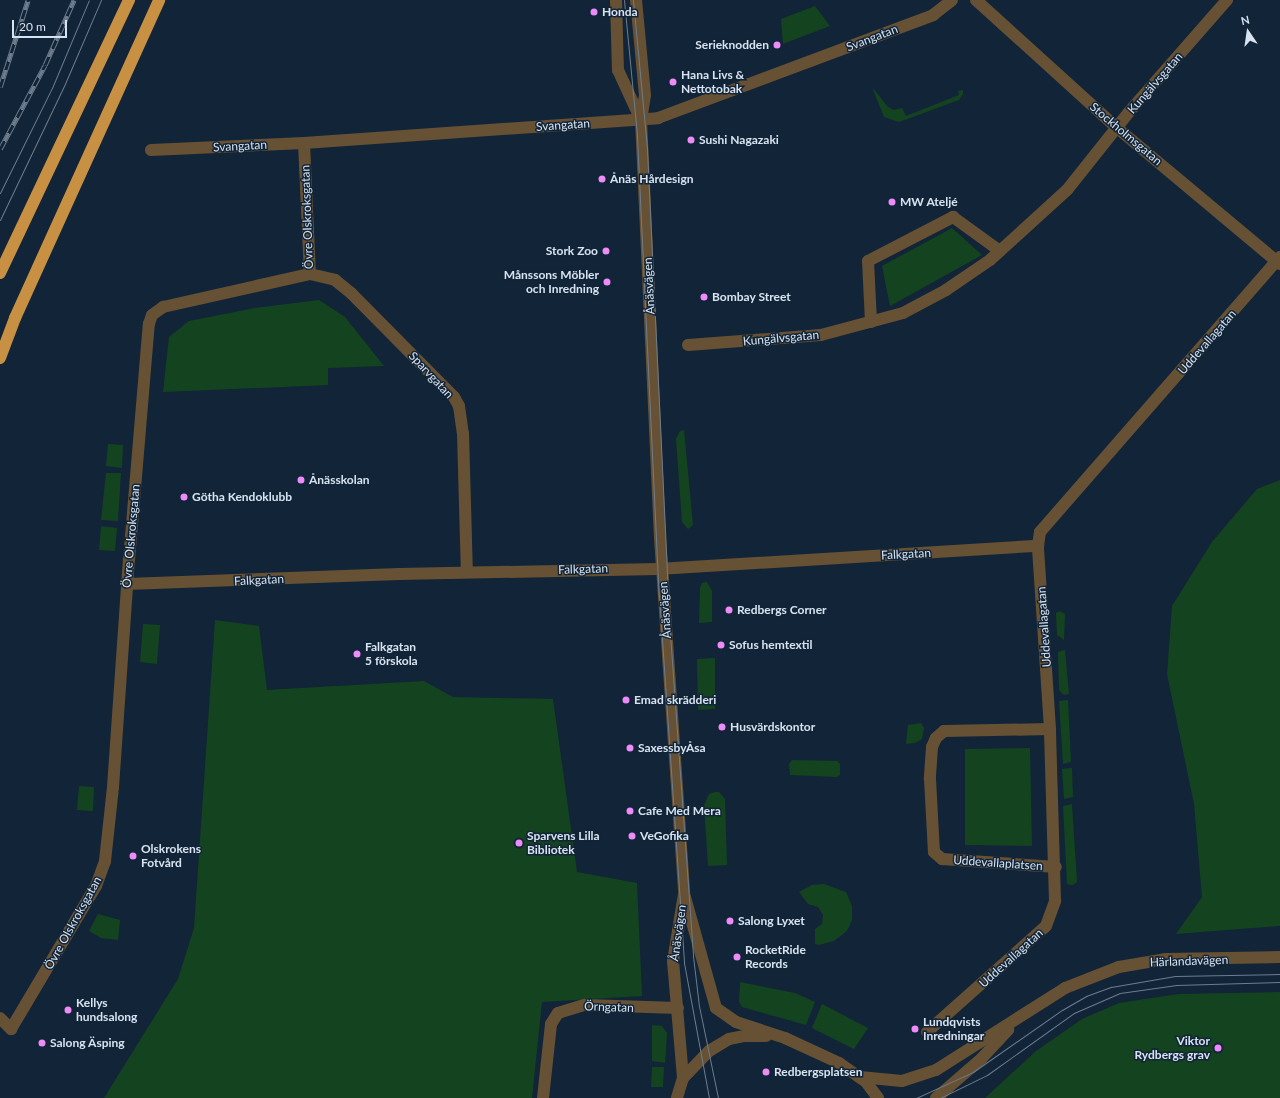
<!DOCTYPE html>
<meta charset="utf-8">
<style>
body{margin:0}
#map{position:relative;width:1280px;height:1098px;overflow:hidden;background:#122437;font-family:Lato,sans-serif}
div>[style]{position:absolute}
.green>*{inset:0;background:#144320}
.minor>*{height:12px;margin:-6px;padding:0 6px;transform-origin:6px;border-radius:6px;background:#675134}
.highway>*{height:12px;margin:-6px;padding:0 6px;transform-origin:6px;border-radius:6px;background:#c79042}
.tram>*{height:1px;margin:-0.5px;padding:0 0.5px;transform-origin:0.5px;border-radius:0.5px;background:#6e7d8d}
.rail>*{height:4.5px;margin-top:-2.25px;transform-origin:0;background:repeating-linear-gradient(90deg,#122437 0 9px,#6e7d8d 0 18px);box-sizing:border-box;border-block:1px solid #6e7d8d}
.dots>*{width:11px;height:11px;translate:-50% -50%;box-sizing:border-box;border:2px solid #122437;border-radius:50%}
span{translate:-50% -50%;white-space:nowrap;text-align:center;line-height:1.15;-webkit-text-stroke:3px #122437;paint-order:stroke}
.poi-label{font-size:12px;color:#d7e3f0;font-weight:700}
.left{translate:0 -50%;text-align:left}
.right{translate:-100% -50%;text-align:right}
.street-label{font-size:12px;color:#d7e3f0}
.north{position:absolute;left:1228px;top:12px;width:40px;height:40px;-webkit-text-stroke:3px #122437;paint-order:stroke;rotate:347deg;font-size:11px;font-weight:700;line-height:16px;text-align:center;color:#d7e3f0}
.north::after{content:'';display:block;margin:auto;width:14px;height:18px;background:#d7e3f0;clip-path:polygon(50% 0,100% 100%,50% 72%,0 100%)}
.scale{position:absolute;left:12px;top:20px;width:55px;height:18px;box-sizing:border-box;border:2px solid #d7e3f0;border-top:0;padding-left:5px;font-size:12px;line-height:14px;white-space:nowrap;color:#d7e3f0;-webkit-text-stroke:3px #122437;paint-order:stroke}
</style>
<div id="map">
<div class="green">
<div style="clip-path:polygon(815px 6px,830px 26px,783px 44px,781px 19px)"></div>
<div style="clip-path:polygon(872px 87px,888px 107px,894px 110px,902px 108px,906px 116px,959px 95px,958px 91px,963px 90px,963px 94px,959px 100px,899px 122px,884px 117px)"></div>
<div style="clip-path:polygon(952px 228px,982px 255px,890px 306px,882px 266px)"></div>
<div style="clip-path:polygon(319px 300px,345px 317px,384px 366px,328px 368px,328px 385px,163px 392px,169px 337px,189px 321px,255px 308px)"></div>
<div style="clip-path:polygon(684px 430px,693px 525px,688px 529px,682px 522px,676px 439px,680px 431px)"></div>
<div style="clip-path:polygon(108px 444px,123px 445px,122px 468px,106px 466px)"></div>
<div style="clip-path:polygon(106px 473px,121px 473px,118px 521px,101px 520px)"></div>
<div style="clip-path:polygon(1280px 480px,1280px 926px,1176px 934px,1202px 897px,1194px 804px,1167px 674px,1172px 606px,1212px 542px,1257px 489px)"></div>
<div style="clip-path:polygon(101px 526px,117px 528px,115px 551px,99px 550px)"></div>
<div style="clip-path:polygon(707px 582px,712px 591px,712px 622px,699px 623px,700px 588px,702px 583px)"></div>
<div style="clip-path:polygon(1060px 611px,1065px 614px,1064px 640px,1057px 635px,1056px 613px)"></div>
<div style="clip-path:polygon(215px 620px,259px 626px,267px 690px,424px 681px,453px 697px,553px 699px,577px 872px,637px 883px,642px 996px,542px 1002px,532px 1098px,104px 1098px,178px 979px,194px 928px)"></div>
<div style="clip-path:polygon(143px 624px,160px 625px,157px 664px,140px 662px)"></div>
<div style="clip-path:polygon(1065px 650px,1069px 694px,1064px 695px,1059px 690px,1058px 652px)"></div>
<div style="clip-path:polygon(715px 658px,715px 709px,698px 710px,697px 659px)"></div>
<div style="clip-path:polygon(1068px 700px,1071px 762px,1063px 764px,1059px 701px)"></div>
<div style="clip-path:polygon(921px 723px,924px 728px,922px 739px,915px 743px,906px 744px,908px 725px)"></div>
<div style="clip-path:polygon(1030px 748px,1032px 846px,965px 845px,965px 749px)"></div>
<div style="clip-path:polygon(792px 760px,837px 761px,840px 764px,840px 775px,837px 777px,790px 775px,789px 764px)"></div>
<div style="clip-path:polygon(1072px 768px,1073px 797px,1064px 799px,1062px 769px)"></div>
<div style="clip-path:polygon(79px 786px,94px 787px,93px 811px,77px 810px)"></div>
<div style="clip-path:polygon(715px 792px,719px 792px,725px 799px,727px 865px,708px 866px,704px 805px,709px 794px)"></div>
<div style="clip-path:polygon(1072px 804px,1077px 882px,1073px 885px,1067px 884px,1063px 806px)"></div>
<div style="clip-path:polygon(824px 884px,846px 892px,852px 906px,852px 920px,847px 931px,834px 941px,819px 945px,815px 944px,815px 929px,822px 924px,823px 915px,818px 907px,808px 904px,799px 892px,812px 885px)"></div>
<div style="clip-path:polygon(98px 914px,120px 920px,118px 940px,101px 938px,89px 931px)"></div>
<div style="clip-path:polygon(740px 982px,795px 993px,815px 1002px,806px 1025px,742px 1007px,739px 1002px)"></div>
<div style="clip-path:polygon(1280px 992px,1280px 1098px,985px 1098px,1036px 1051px,1082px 1019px,1119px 1003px,1178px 994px)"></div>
<div style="clip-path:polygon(822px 1004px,868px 1028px,854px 1049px,812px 1028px)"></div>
<div style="clip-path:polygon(652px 1025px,662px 1026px,667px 1033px,665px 1063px,652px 1061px)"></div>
<div style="clip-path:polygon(652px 1067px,664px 1067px,663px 1087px,651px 1087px)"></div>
</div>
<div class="minor">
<div style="left:616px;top:0;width:70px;rotate:88.4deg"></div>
<div style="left:618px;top:70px;width:55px;rotate:65.3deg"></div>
<div style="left:636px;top:0;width:95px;rotate:84.6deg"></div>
<div style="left:645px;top:95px;width:25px;rotate:99deg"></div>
<div style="left:641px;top:120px;width:418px;rotate:87.4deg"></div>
<div style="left:660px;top:538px;width:357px;rotate:86.1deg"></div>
<div style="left:684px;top:894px;width:68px;rotate:99.3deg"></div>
<div style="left:673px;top:961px;width:117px;rotate:85.1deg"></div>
<div style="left:683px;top:1078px;width:21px;rotate:107deg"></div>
<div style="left:976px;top:0;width:189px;rotate:42.2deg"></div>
<div style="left:1116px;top:127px;width:214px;rotate:39.9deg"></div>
<div style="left:304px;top:143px;width:131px;rotate:87.4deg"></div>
<div style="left:151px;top:150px;width:153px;rotate:-2.6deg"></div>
<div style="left:304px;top:143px;width:355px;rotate:-4deg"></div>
<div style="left:658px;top:118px;width:294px;rotate:-20.5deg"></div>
<div style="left:933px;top:15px;width:24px;rotate:-38deg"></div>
<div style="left:871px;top:322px;width:61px;rotate:-92.8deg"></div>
<div style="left:868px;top:261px;width:96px;rotate:-27.4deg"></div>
<div style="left:953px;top:217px;width:58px;rotate:35.9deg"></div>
<div style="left:688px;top:345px;width:133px;rotate:-4.3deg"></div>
<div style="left:821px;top:335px;width:85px;rotate:-15deg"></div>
<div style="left:903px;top:313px;width:49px;rotate:-28.1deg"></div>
<div style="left:946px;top:290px;width:53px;rotate:-34.3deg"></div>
<div style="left:990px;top:260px;width:104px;rotate:-42.3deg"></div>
<div style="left:1067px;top:190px;width:100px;rotate:-51.5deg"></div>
<div style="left:1129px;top:112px;width:149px;rotate:-48.8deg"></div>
<div style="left:127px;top:584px;width:272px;rotate:-2.1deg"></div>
<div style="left:399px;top:574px;width:259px;rotate:-1.1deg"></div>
<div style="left:658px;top:569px;width:381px;rotate:-3.5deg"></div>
<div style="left:1050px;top:729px;width:106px;rotate:178.9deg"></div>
<div style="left:944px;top:731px;width:11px;rotate:139deg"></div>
<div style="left:936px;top:738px;width:10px;rotate:114deg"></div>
<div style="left:932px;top:747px;width:32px;rotate:94deg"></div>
<div style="left:930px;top:779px;width:73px;rotate:86.9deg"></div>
<div style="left:934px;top:852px;width:11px;rotate:41deg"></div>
<div style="left:942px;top:859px;width:114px;rotate:4deg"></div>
<div style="left:685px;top:897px;width:115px;rotate:74.4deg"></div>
<div style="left:716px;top:1008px;width:24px;rotate:35deg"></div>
<div style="left:736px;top:1022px;width:52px;rotate:18.1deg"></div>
<div style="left:785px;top:1038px;width:60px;rotate:24.8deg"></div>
<div style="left:839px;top:1063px;width:33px;rotate:35deg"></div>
<div style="left:866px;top:1082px;width:20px;rotate:53deg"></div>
<div style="left:0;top:1018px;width:16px;rotate:45deg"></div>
<div style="left:11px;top:1029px;width:166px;rotate:-59.3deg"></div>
<div style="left:96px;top:886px;width:27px;rotate:-70deg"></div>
<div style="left:105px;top:861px;width:74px;rotate:-83.8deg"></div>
<div style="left:113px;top:787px;width:228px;rotate:-86deg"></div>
<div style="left:129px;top:560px;width:237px;rotate:-85.2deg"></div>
<div style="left:149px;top:324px;width:9px;rotate:-72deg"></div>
<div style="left:152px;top:315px;width:14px;rotate:-36deg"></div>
<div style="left:163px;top:307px;width:151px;rotate:-12.7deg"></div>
<div style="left:310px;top:274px;width:26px;rotate:13deg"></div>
<div style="left:335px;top:280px;width:21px;rotate:39deg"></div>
<div style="left:351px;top:293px;width:146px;rotate:45.3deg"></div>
<div style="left:454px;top:397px;width:10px;rotate:61deg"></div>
<div style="left:459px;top:406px;width:27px;rotate:82deg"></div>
<div style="left:463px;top:433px;width:139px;rotate:88.4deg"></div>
<div style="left:927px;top:1032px;width:159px;rotate:-41.7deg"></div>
<div style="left:1046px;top:926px;width:27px;rotate:-70deg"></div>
<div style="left:1055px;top:901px;width:172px;rotate:-91.7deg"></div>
<div style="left:1050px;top:729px;width:183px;rotate:-93.8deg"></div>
<div style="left:1038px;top:546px;width:14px;rotate:-82deg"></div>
<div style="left:1040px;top:532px;width:365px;rotate:-48.9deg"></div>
<div style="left:860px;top:1077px;width:42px;rotate:5.4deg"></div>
<div style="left:902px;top:1081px;width:36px;rotate:-18deg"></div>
<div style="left:936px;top:1070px;width:153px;rotate:-32.4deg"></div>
<div style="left:1065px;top:988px;width:58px;rotate:-21.3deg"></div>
<div style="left:1119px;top:967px;width:48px;rotate:-9.7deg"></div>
<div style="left:1166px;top:959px;width:114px;rotate:-1deg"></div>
<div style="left:683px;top:1078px;width:37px;rotate:-46deg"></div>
<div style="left:709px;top:1051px;width:23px;rotate:-31deg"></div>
<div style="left:729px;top:1039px;width:16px;rotate:-11deg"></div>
<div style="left:745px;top:1036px;width:21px"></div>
<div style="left:543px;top:1098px;width:74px;rotate:-83.8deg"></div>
<div style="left:551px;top:1024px;width:13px;rotate:-58deg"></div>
<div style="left:558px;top:1013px;width:28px;rotate:-17deg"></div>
<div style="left:585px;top:1005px;width:93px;rotate:1.8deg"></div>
<div style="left:936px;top:1098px;width:60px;rotate:-40.9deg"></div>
<div style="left:981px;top:1059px;width:40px;rotate:-47deg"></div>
</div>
<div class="highway">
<div style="left:0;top:273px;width:302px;rotate:-64.7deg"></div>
<div style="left:0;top:358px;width:43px;rotate:-69.4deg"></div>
<div style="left:15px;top:318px;width:349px;rotate:-65.6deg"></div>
</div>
<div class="tram">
<div style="left:624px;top:0;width:137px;rotate:84.5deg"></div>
<div style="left:637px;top:136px;width:460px;rotate:87.3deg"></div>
<div style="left:659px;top:595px;width:369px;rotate:86.1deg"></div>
<div style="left:684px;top:963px;width:137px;rotate:79.5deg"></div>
<div style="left:633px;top:0;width:150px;rotate:84.6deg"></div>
<div style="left:647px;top:149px;width:472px;rotate:87.3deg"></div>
<div style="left:669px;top:620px;width:337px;rotate:85.9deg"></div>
<div style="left:693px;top:956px;width:50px;rotate:83.2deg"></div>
<div style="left:699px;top:1006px;width:94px;rotate:78.3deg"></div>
<div style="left:0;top:193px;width:117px;rotate:-63.7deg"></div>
<div style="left:52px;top:88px;width:95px;rotate:-67.2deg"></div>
<div style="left:0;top:220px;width:148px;rotate:-64.5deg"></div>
<div style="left:64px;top:86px;width:94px;rotate:-66.7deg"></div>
<div style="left:916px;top:1098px;width:63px;rotate:-24.5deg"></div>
<div style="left:973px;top:1072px;width:108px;rotate:-34.9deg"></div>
<div style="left:1062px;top:1010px;width:28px;rotate:-30deg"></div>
<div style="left:1086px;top:996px;width:27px;rotate:-20deg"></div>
<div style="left:1111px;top:987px;width:65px;rotate:-9.8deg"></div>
<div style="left:1175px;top:976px;width:105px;rotate:-1.1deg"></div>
<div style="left:940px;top:1098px;width:52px;rotate:-26.1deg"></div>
<div style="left:987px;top:1075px;width:107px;rotate:-35.5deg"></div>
<div style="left:1074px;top:1013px;width:50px;rotate:-23.5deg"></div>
<div style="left:1120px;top:993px;width:57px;rotate:-8.1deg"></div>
<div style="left:1176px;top:985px;width:104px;rotate:-1.7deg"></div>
</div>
<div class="rail">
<div style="left:0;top:87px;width:91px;rotate:-72.2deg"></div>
<div style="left:0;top:149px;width:95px;rotate:-61.8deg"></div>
<div style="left:45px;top:65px;width:71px;rotate:-66deg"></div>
</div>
<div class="dots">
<div style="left:594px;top:12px;background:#ee8bf8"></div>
<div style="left:777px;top:45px;background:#ee8bf8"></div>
<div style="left:673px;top:82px;background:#ee8bf8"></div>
<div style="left:691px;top:140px;background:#ee8bf8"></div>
<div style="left:602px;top:179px;background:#ee8bf8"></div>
<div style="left:892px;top:202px;background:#ee8bf8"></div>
<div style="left:606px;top:251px;background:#ee8bf8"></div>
<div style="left:607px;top:282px;background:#ee8bf8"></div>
<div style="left:704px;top:297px;background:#ee8bf8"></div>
<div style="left:301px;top:480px;background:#ee8bf8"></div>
<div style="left:184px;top:497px;background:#ee8bf8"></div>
<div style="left:729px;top:610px;background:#ee8bf8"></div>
<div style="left:721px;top:645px;background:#ee8bf8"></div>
<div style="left:357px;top:654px;background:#ee8bf8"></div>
<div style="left:626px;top:700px;background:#ee8bf8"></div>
<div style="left:722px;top:727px;background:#ee8bf8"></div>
<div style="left:630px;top:748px;background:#ee8bf8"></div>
<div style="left:630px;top:811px;background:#ee8bf8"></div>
<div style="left:632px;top:836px;background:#ee8bf8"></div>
<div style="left:519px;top:843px;background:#ee8bf8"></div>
<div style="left:133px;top:856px;background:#ee8bf8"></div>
<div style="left:730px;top:921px;background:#ee8bf8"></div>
<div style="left:737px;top:957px;background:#ee8bf8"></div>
<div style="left:68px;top:1010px;background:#ee8bf8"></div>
<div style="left:915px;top:1029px;background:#ee8bf8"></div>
<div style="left:42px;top:1043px;background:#ee8bf8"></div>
<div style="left:1218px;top:1048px;background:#ee8bf8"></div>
<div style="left:766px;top:1072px;background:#ee8bf8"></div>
</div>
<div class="poi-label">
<span class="left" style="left:602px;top:12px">Honda</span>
<span class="right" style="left:769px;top:45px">Serieknodden</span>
<span class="left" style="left:681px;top:82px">Hana Livs &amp;<br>Nettotobak</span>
<span class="left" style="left:699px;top:140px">Sushi Nagazaki</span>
<span class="left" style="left:610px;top:179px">Ånäs Hårdesign</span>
<span class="left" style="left:900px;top:202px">MW Ateljé</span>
<span class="right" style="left:598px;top:251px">Stork Zoo</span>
<span class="right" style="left:599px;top:282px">Månssons Möbler<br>och Inredning</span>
<span class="left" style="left:712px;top:297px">Bombay Street</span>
<span class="left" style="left:309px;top:480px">Ånässkolan</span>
<span class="left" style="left:192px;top:497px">Götha Kendoklubb</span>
<span class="left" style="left:737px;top:610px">Redbergs Corner</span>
<span class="left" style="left:729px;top:645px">Sofus hemtextil</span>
<span class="left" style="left:365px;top:654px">Falkgatan<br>5 förskola</span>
<span class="left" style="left:634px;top:700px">Emad skrädderi</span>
<span class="left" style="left:730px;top:727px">Husvärdskontor</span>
<span class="left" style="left:638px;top:748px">SaxessbyÅsa</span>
<span class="left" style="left:638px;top:811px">Cafe Med Mera</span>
<span class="left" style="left:527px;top:843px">Sparvens Lilla<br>Bibliotek</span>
<span class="left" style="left:640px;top:836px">VeGofika</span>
<span class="left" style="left:141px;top:856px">Olskrokens<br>Fotvård</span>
<span class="left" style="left:738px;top:921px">Salong Lyxet</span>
<span class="left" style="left:745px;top:957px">RocketRide<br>Records</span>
<span class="left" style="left:76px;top:1010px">Kellys<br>hundsalong</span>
<span class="left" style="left:923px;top:1029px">Lundqvists<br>Inredningar</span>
<span class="right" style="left:1210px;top:1048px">Viktor<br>Rydbergs grav</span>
<span class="left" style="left:50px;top:1043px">Salong Äsping</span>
<span class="left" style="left:774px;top:1072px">Redbergsplatsen</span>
</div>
<div class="street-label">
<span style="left:872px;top:38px;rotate:-21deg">Svangatan</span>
<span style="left:1155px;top:83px;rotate:-49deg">Kungälvsgatan</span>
<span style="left:563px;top:125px;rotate:-4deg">Svangatan</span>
<span style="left:1126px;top:134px;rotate:40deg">Stockholmsgatan</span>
<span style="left:240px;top:146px;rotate:-3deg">Svangatan</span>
<span style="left:307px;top:217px;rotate:-92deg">Övre Olskroksgatan</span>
<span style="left:649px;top:286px;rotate:-93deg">Ånäsvägen</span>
<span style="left:781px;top:338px;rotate:-5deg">Kungälvsgatan</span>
<span style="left:1207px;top:342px;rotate:-49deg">Uddevallagatan</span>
<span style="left:431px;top:375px;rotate:47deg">Sparvgatan</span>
<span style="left:131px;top:536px;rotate:-85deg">Övre Olskroksgatan</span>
<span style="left:906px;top:554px;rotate:-3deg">Falkgatan</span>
<span style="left:583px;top:569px;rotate:-2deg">Falkgatan</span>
<span style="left:259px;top:580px;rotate:-3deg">Falkgatan</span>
<span style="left:665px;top:610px;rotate:-94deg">Ånäsvägen</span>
<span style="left:1044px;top:627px;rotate:-94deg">Uddevallagatan</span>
<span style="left:998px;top:863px;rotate:4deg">Uddevallaplatsen</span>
<span style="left:73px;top:923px;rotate:-61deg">Övre Olskroksgatan</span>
<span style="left:678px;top:933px;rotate:-82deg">Ånäsvägen</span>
<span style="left:1011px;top:958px;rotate:-42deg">Uddevallagatan</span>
<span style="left:1189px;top:961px;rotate:-2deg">Härlandavägen</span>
<span style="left:609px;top:1007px;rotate:2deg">Örngatan</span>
</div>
<div class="north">N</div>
<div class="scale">20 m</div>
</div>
